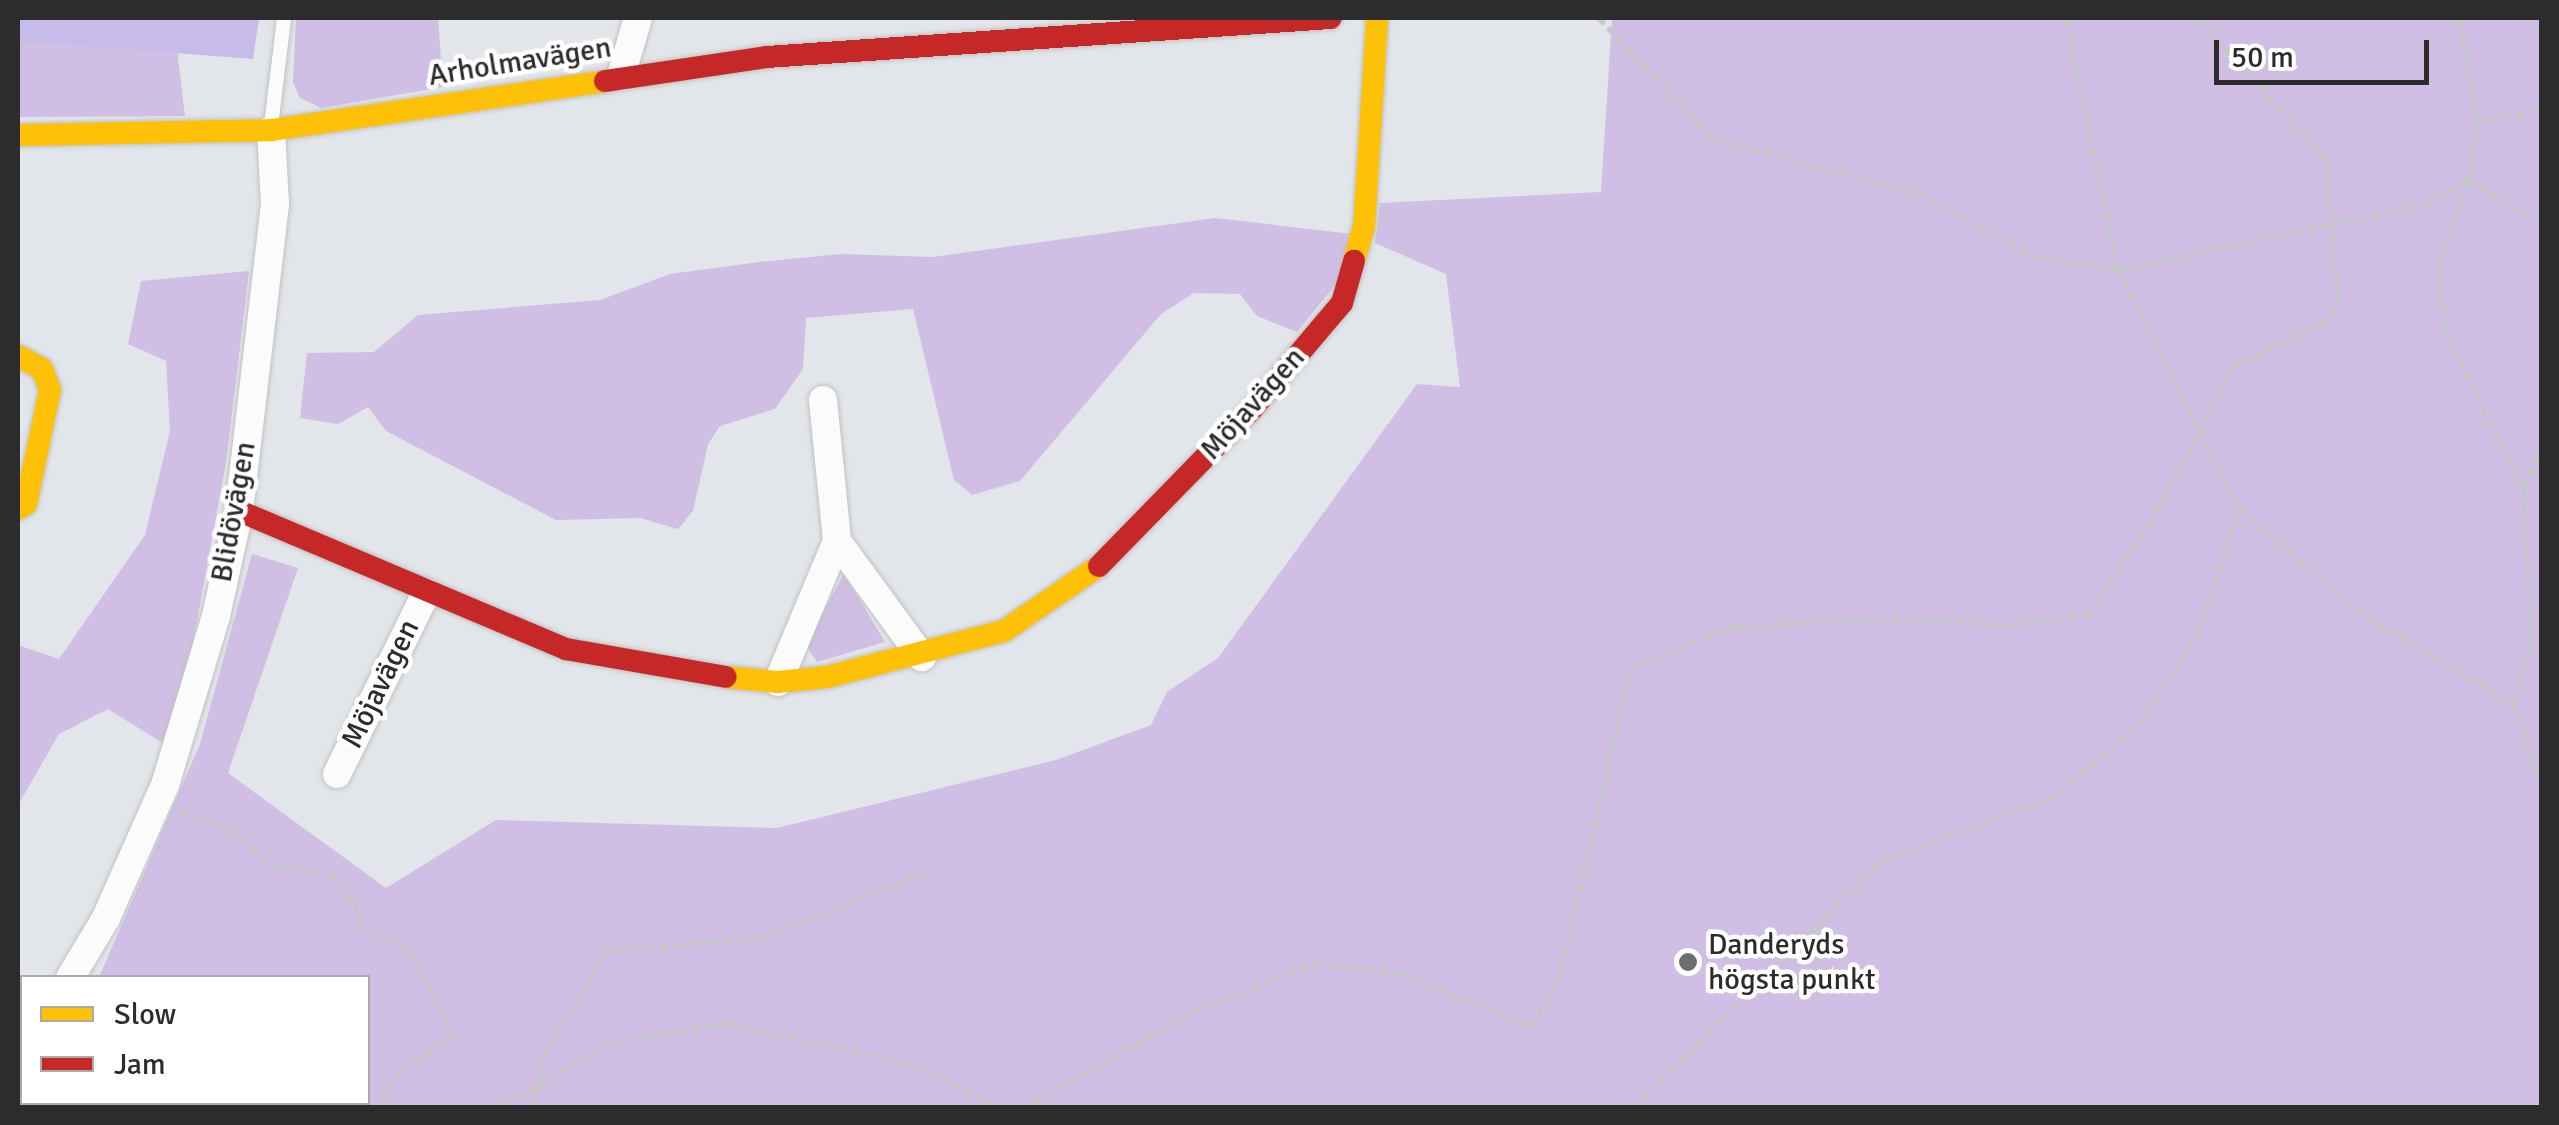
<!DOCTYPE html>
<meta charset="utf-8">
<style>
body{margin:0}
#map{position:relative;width:2559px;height:1125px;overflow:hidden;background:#e2e6ea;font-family:Signika,sans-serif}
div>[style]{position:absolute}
.green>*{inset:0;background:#d0bee5}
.pitch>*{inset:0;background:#c7bce9}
.path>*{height:5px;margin-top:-2.5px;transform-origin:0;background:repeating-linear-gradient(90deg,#c6c7c7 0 8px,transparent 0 13px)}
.roads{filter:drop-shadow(0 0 2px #c0c2c2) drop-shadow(0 0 2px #c0c2c2)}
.lane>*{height:14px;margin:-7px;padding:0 7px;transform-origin:7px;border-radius:7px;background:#fbfbfc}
.street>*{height:28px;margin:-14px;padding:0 14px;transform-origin:14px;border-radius:14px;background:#fbfbfc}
.slow>*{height:22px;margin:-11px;padding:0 11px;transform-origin:11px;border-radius:11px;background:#ffc107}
.jam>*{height:22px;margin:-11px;padding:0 11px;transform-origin:11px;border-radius:11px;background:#c62828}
.dots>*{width:28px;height:28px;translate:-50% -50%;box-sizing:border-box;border:5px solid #fff;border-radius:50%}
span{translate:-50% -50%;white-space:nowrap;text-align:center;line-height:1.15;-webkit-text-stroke:9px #fff;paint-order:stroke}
.street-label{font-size:30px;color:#2c2c2c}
.poi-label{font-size:30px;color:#2c2c2c}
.left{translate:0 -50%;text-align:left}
.frame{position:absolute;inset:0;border:20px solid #2c2c2c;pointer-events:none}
.legend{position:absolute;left:20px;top:975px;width:350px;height:130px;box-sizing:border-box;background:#fff;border:2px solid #ababab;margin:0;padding:12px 18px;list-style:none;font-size:30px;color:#2c2c2c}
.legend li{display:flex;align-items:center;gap:20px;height:50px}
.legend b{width:50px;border:2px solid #ababab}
.scale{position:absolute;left:2214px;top:40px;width:215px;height:45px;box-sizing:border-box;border:5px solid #2c2c2c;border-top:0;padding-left:12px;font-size:30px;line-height:35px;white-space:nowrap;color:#2c2c2c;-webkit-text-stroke:8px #fff;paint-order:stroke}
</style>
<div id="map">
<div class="green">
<div style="clip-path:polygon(18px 18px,150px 18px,175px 32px,185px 116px,18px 117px)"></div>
<div style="clip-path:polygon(296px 18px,438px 18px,443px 87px,321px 108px,300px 98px,293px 82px)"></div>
<div style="clip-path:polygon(1612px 18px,2541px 18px,2541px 1107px,84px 1108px,83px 1103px,368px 1102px,368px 978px,99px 977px,200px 744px,252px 554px,298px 568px,228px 773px,386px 888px,496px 820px,777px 828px,1056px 760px,1151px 725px,1167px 692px,1218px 658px,1417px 384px,1460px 387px,1446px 274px,1375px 243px,1380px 203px,1601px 192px)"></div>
<div style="clip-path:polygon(1215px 218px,1353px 234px,1336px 284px,1297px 332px,1257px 316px,1240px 294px,1194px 293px,1161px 314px,1020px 481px,972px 495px,954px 480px,913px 309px,806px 318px,803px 369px,775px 409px,720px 426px,708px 444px,693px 511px,678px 529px,640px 518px,556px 520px,386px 431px,368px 407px,338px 424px,300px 418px,307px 353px,374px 352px,418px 315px,600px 300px,670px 274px,760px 262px,841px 254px,932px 257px)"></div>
<div style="clip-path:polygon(249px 271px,226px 463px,187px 675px,164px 744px,108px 709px,59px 734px,18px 805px,18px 645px,59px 659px,145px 535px,170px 431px,166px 361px,128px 344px,141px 281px)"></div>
<div style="clip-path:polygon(844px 574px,885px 642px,817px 662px,805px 644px)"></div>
</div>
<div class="pitch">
<div style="clip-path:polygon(18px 18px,259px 18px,253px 59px,18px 41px)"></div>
</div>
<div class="path">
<div style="left:1599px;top:18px;width:167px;rotate:46.5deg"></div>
<div style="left:1714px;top:139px;width:211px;rotate:14.8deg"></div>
<div style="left:1918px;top:193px;width:132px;rotate:28.5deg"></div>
<div style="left:2034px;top:256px;width:85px;rotate:9.5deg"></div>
<div style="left:2118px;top:270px;width:316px;rotate:-12.1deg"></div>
<div style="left:2427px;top:204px;width:48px;rotate:-30.3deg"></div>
<div style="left:2450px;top:18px;width:13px;rotate:29deg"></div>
<div style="left:2460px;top:18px;width:107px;rotate:80.3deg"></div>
<div style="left:2478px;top:123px;width:58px;rotate:100deg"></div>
<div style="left:2468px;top:180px;width:86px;rotate:109.1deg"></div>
<div style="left:2440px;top:261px;width:45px;rotate:87.5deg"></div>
<div style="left:2442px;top:306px;width:33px;rotate:79deg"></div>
<div style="left:2448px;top:338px;width:171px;rotate:63.6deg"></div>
<div style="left:2478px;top:123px;width:66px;rotate:-12.3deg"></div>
<div style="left:2468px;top:180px;width:86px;rotate:30.2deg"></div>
<div style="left:2542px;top:444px;width:50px;rotate:111deg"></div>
<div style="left:2524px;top:491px;width:154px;rotate:87.4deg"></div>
<div style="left:2531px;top:645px;width:61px;rotate:106.1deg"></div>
<div style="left:2514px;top:704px;width:87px;rotate:71.1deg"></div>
<div style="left:2239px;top:508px;width:168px;rotate:40.4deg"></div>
<div style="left:2367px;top:617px;width:171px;rotate:30.6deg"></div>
<div style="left:181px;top:811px;width:54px;rotate:20.4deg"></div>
<div style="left:232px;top:830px;width:54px;rotate:40.5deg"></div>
<div style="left:273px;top:865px;width:60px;rotate:9.6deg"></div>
<div style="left:332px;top:875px;width:36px;rotate:51deg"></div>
<div style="left:355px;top:903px;width:25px;rotate:72deg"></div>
<div style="left:363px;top:927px;width:54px;rotate:26.6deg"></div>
<div style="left:411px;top:951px;width:96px;rotate:64deg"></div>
<div style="left:453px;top:1037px;width:61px;rotate:148.4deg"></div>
<div style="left:401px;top:1069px;width:46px;rotate:122.7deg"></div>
<div style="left:55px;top:1102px;width:6px;rotate:72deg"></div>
<div style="left:490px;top:1108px;width:51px;rotate:-24.1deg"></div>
<div style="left:537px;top:1087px;width:78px;rotate:-33.5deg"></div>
<div style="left:602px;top:1044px;width:125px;rotate:-9.7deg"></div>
<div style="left:725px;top:1023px;width:198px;rotate:12.2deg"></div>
<div style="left:919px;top:1065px;width:77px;rotate:28.9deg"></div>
<div style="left:986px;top:1102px;width:27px;rotate:13deg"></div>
<div style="left:534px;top:1108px;width:52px;rotate:-80deg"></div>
<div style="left:543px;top:1057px;width:125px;rotate:-58.7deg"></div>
<div style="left:608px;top:950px;width:154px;rotate:-4.5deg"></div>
<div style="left:762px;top:938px;width:176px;rotate:-22deg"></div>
<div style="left:1023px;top:1108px;width:194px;rotate:-29.3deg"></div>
<div style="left:1192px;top:1013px;width:133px;rotate:-22.1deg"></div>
<div style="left:1315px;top:963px;width:88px;rotate:7.2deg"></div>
<div style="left:1402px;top:974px;width:139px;rotate:22deg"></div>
<div style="left:1531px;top:1026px;width:54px;rotate:-58.7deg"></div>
<div style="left:1559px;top:980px;width:320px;rotate:-77deg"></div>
<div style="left:1631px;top:668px;width:113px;rotate:-21.8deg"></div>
<div style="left:1736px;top:626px;width:168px;rotate:-2.7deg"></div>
<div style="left:1904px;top:618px;width:100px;rotate:4deg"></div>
<div style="left:2004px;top:625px;width:85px;rotate:-6.8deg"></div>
<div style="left:2088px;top:615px;width:111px;rotate:-56deg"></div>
<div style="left:2150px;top:523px;width:175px;rotate:-62.1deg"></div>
<div style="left:2232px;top:368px;width:99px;rotate:-27.1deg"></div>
<div style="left:2320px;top:323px;width:25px;rotate:-42deg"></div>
<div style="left:2339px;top:306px;width:147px;rotate:-95.1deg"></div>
<div style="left:2326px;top:160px;width:191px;rotate:-132deg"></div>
<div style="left:1632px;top:1108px;width:354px;rotate:-44.7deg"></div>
<div style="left:1884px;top:859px;width:176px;rotate:-19.6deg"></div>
<div style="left:2050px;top:800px;width:117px;rotate:-40.5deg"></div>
<div style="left:2139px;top:724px;width:108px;rotate:-57deg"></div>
<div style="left:2198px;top:633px;width:132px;rotate:-71.8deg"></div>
<div style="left:2239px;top:508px;width:267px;rotate:-116.9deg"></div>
<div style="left:2118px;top:270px;width:257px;rotate:-101.7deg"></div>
</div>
<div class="roads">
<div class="lane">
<div style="left:271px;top:126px;width:109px;rotate:-83.1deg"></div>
</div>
<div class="street">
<div style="left:621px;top:76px;width:60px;rotate:-73.7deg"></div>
<div style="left:823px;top:400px;width:142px;rotate:84.3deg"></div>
<div style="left:837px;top:541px;width:144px;rotate:53.8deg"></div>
<div style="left:778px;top:682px;width:153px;rotate:-67.3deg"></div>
<div style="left:337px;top:774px;width:202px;rotate:-63.8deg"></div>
<div style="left:70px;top:978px;width:70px;rotate:-59deg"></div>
<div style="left:106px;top:918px;width:145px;rotate:-66.1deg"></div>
<div style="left:165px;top:785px;width:177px;rotate:-73.2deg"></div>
<div style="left:216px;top:616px;width:107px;rotate:-77.6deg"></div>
<div style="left:239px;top:511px;width:309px;rotate:-83.3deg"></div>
<div style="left:275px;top:204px;width:74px;rotate:-93.1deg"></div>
<div style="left:18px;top:1031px;width:5px;rotate:-37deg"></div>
</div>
<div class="slow">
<div style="left:18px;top:135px;width:253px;rotate:-1.1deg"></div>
<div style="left:271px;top:130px;width:338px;rotate:-8.3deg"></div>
<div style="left:1354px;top:261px;width:35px;rotate:-74deg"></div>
<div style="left:1364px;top:227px;width:209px;rotate:-86.4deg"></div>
<div style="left:18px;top:356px;width:27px;rotate:28deg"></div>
<div style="left:42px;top:369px;width:22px;rotate:69deg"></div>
<div style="left:50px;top:390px;width:116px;rotate:101.9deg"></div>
<div style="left:26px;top:504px;width:9px;rotate:148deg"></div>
<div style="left:726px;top:677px;width:52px;rotate:5.5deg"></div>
<div style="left:778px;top:682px;width:49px;rotate:-5.8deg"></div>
<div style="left:827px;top:677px;width:183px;rotate:-14.6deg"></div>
<div style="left:1004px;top:631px;width:115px;rotate:-34.4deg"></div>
</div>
<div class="jam">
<div style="left:605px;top:81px;width:164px;rotate:-8.4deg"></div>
<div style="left:767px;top:57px;width:565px;rotate:-3.96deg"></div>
<div style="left:239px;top:511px;width:355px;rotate:22.9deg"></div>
<div style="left:566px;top:649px;width:162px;rotate:9.9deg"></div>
<div style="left:1099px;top:566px;width:222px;rotate:-45.7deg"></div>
<div style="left:1254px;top:407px;width:136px;rotate:-49.8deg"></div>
<div style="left:1342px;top:303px;width:44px;rotate:-74.1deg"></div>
</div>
</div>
<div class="dots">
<div style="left:1688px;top:962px;background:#6c6d6e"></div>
</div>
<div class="street-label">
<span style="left:520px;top:62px;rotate:-9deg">Arholmavägen</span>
<span style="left:1253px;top:404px;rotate:-48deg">Möjavägen</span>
<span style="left:234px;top:512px;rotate:-80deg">Blidövägen</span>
<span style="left:381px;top:684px;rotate:-64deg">Möjavägen</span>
</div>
<div class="poi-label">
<span class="left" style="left:1708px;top:962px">Danderyds<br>högsta punkt</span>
</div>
<div class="frame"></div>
<ul class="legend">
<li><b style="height:12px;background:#ffc107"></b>Slow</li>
<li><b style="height:12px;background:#c62828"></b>Jam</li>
</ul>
<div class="scale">50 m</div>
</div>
